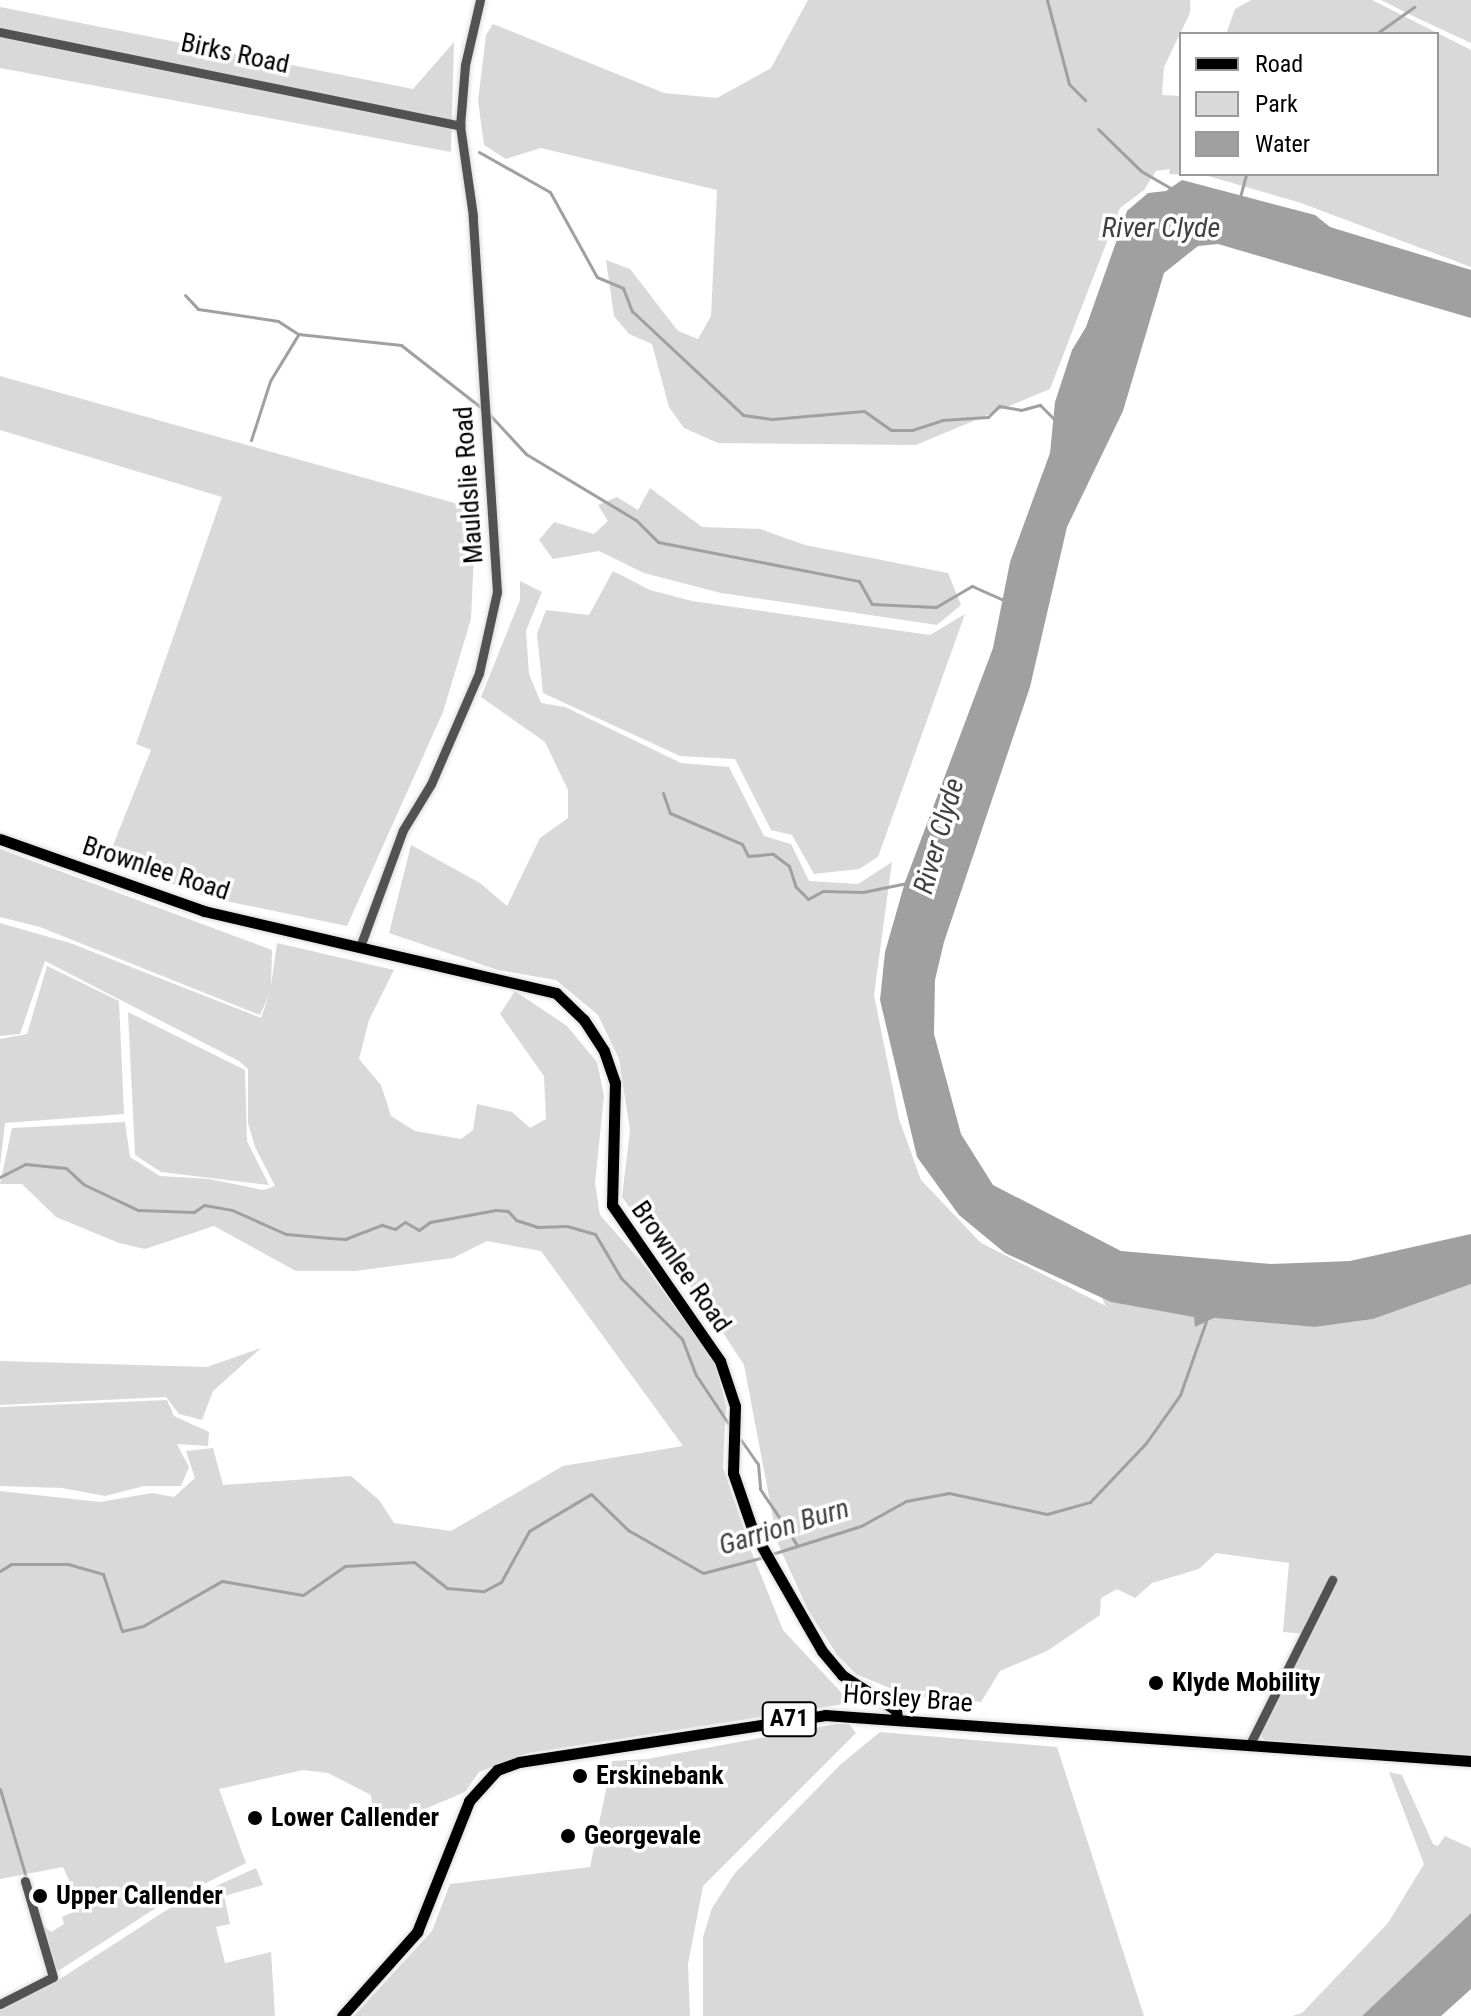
<!DOCTYPE html>
<style>
body{margin:0}
#map{position:relative;width:1471px;height:2016px;overflow:hidden;background:#fff;font-family:"Roboto Condensed",sans-serif}
div>[style]{position:absolute}
.green>*{inset:0;background:#d9d9d9}
.water>*{inset:0;background:#a0a0a0}
.stream>*{height:3px;margin:-1.5px;padding:0 1.5px;transform-origin:1.5px;border-radius:1.5px;background:#a0a0a0}
.roads{filter:drop-shadow(0 0 2px #dbdbdb) drop-shadow(0 0 2px #dbdbdb)}
.minor>*{height:9px;margin:-4.5px;padding:0 4.5px;transform-origin:4.5px;border-radius:4.5px;background:#525252}
.major>*{height:11px;margin:-5.5px;padding:0 5.5px;transform-origin:5.5px;border-radius:5.5px;background:#000}
.dots>*{width:22px;height:22px;translate:-50% -50%;box-sizing:border-box;border:4px solid #fff;border-radius:50%}
span{translate:-50% -50%;white-space:nowrap;text-align:center;line-height:1.15;-webkit-text-stroke:7px #fff;paint-order:stroke}
.shield-label span{padding:2px 6px;background:#fff;border:2px solid;border-radius:6px;-webkit-text-stroke-width:0}
.shield-label{font-size:24px;color:#000;font-weight:700}
.street-label{font-size:26px;color:#000}
.poi-label{font-size:26px;color:#000;font-weight:700}
.left{translate:0 -50%;text-align:left}
.water-label{font-size:28px;color:#414141;font-style:italic}
.legend{position:absolute;left:1179px;top:32px;width:260px;height:144px;box-sizing:border-box;background:#fff;border:2px solid #999;margin:0;padding:10px 14px;list-style:none;font-size:24px;color:#000}
.legend li{display:flex;align-items:center;gap:16px;height:40px}
.legend b{width:40px;border:2px solid #999}
</style>
<div id="map">
<div class="green">
<div style="clip-path:polygon(808px 0,1190px 0,1190px 13px,1164px 67px,1162px 95px,1181px 96px,1181px 174px,1437px 174px,1437px 34px,1226px 34px,1235px 9px,1251px 0,1372px 0,1471px 50px,1471px 267px,1301px 203px,1208px 176px,1169px 174px,1170px 169px,1156px 171px,1144px 190px,1120px 208px,1050px 389px,916px 445px,718px 443px,684px 428px,669px 407px,652px 344px,629px 334px,614px 316px,606px 260px,630px 269px,678px 331px,698px 339px,711px 316px,717px 190px,541px 148px,506px 159px,484px 145px,478px 101px,486px 35px,493px 24px,664px 93px,717px 98px,771px 68px)"></div>
<div style="clip-path:polygon(1381px 0,1471px 0,1471px 43px,1417px 18px)"></div>
<div style="clip-path:polygon(0 7px,413px 89px,454px 42px,451px 152px,0 68px)"></div>
<div style="clip-path:polygon(0 376px,476px 509px,471px 619px,443px 712px,347px 926px,206px 897px,108px 858px,151px 750px,136px 744px,222px 497px,0 430px)"></div>
<div style="clip-path:polygon(650px 488px,702px 527px,760px 529px,805px 545px,948px 573px,961px 605px,937px 625px,721px 593px,644px 573px,599px 551px,553px 559px,539px 540px,554px 522px,594px 534px,608px 521px,598px 505px,617px 497px,638px 510px)"></div>
<div style="clip-path:polygon(613px 571px,650px 590px,692px 601px,930px 635px,965px 614px,878px 857px,859px 869px,814px 874px,792px 835px,771px 830px,735px 759px,680px 756px,543px 693px,537px 634px,546px 610px,589px 615px)"></div>
<div style="clip-path:polygon(520px 581px,542px 592px,526px 631px,529px 674px,541px 703px,565px 707px,681px 763px,729px 767px,764px 836px,791px 844px,809px 881px,858px 884px,892px 862px,874px 995px,899px 1119px,921px 1180px,981px 1243px,1106px 1306px,1102px 1298px,1195px 1317px,1195px 1327px,1214px 1318px,1315px 1327px,1372px 1319px,1471px 1284px,1471px 1757px,1264px 1740px,1259px 1732px,1306px 1634px,1283px 1632px,1289px 1563px,1216px 1553px,1199px 1569px,1152px 1583px,1135px 1598px,1117px 1589px,1101px 1598px,1100px 1615px,1047px 1651px,1000px 1671px,981px 1702px,909px 1696px,856px 1674px,838px 1656px,808px 1610px,778px 1544px,744px 1365px,698px 1294px,675px 1271px,622px 1197px,630px 1130px,619px 1059px,598px 1015px,556px 980px,498px 970px,389px 933px,411px 845px,480px 883px,507px 906px,540px 838px,568px 818px,568px 790px,545px 742px,481px 697px,520px 600px)"></div>
<div style="clip-path:polygon(0 849px,272px 950px,271px 986px,277px 943px,394px 970px,369px 1020px,359px 1059px,381px 1085px,391px 1116px,415px 1131px,461px 1139px,473px 1130px,477px 1104px,512px 1112px,530px 1128px,546px 1119px,544px 1076px,500px 1014px,515px 991px,567px 1026px,597px 1062px,604px 1096px,595px 1183px,600px 1215px,640px 1260px,715px 1362px,726px 1406px,723px 1468px,752px 1553px,783px 1630px,851px 1703px,528px 1753px,479px 1772px,465px 1792px,375px 1830px,371px 1795px,328px 1773px,303px 1770px,219px 1789px,246px 1863px,156px 1908px,55px 1973px,43px 1926px,51px 1932px,64px 1924px,62px 1917px,82px 1908px,63px 1867px,0 1879px,0 1491px,100px 1502px,152px 1493px,174px 1497px,195px 1478px,186px 1451px,213px 1448px,223px 1485px,351px 1476px,379px 1500px,394px 1523px,451px 1531px,563px 1466px,683px 1446px,541px 1251px,487px 1241px,453px 1258px,355px 1271px,296px 1271px,214px 1226px,145px 1249px,119px 1243px,56px 1217px,22px 1184px,0 1184px,12px 1128px,125px 1122px,130px 1157px,160px 1176px,209px 1179px,263px 1190px,275px 1186px,255px 1147px,248px 1123px,248px 1069px,239px 1061px,45px 961px,20px 1034px,0 1036px,0 923px,70px 943px,261px 1018px,269px 995px,260px 1015px,40px 927px,0 917px)"></div>
<div style="clip-path:polygon(47px 966px,119px 1001px,124px 1114px,5px 1123px,0 1166px,0 1039px,27px 1034px)"></div>
<div style="clip-path:polygon(128px 1012px,245px 1070px,247px 1141px,269px 1185px,161px 1172px,135px 1155px)"></div>
<div style="clip-path:polygon(261px 1348px,213px 1391px,202px 1420px,179px 1414px,166px 1397px,0 1405px,0 1361px,207px 1367px)"></div>
<div style="clip-path:polygon(167px 1400px,174px 1416px,209px 1432px,208px 1446px,177px 1444px,189px 1467px,181px 1486px,144px 1486px,105px 1496px,62px 1488px,0 1486px,0 1407px)"></div>
<div style="clip-path:polygon(836px 1724px,849px 1724px,856px 1733px,703px 1886px,688px 1964px,690px 2016px,354px 2016px,432px 1931px,450px 1884px,590px 1867px,612px 1761px,647px 1759px)"></div>
<div style="clip-path:polygon(880px 1732px,1057px 1747px,1144px 2016px,703px 2016px,703px 1937px,712px 1908px,735px 1873px,841px 1764px)"></div>
<div style="clip-path:polygon(1389px 1772px,1402px 1775px,1433px 1844px,1438px 1846px,1445px 1836px,1471px 1848px,1471px 1913px,1362px 2016px,1292px 2016px,1302px 2013px,1388px 1923px,1424px 1864px)"></div>
<div style="clip-path:polygon(256px 1868px,263px 1885px,224px 1896px,230px 1924px,216px 1927px,225px 1963px,271px 1952px,275px 2016px,0 2016px,0 2010px,60px 1979px,176px 1904px)"></div>
</div>
<div class="water">
<div style="clip-path:polygon(1182px 180px,1315px 215px,1330px 227px,1471px 270px,1471px 318px,1218px 244px,1198px 246px,1164px 273px,1123px 411px,1067px 527px,1030px 687px,944px 942px,935px 980px,934px 1034px,961px 1134px,993px 1185px,1121px 1251px,1271px 1264px,1350px 1261px,1471px 1234px,1471px 1284px,1373px 1319px,1315px 1327px,1214px 1318px,1195px 1327px,1194px 1317px,1111px 1302px,1005px 1253px,959px 1215px,917px 1157px,880px 1000px,885px 952px,905px 882px,993px 648px,1010px 562px,1050px 453px,1055px 402px,1072px 350px,1086px 327px,1127px 211px,1148px 193px,1166px 191px)"></div>
<div style="clip-path:polygon(1471px 1913px,1471px 1989px,1441px 2016px,1362px 2016px)"></div>
</div>
<div class="stream">
<div style="left:1047px;top:0;width:87px;rotate:75.3deg"></div>
<div style="left:1069px;top:84px;width:23px;rotate:45deg"></div>
<div style="left:1376px;top:34px;width:47px;rotate:-35.4deg"></div>
<div style="left:1098px;top:129px;width:60px;rotate:44.3deg"></div>
<div style="left:1141px;top:171px;width:34px;rotate:30deg"></div>
<div style="left:479px;top:152px;width:81px;rotate:29.4deg"></div>
<div style="left:550px;top:192px;width:97px;rotate:61.1deg"></div>
<div style="left:597px;top:277px;width:28px;rotate:23deg"></div>
<div style="left:623px;top:288px;width:25px;rotate:69deg"></div>
<div style="left:632px;top:311px;width:152px;rotate:43.1deg"></div>
<div style="left:743px;top:415px;width:29px;rotate:8deg"></div>
<div style="left:772px;top:419px;width:92px;rotate:-5deg"></div>
<div style="left:864px;top:411px;width:33px;rotate:35deg"></div>
<div style="left:891px;top:430px;width:21px"></div>
<div style="left:912px;top:430px;width:32px;rotate:-18deg"></div>
<div style="left:942px;top:420px;width:46px;rotate:-3.7deg"></div>
<div style="left:988px;top:417px;width:16px;rotate:-45deg"></div>
<div style="left:999px;top:406px;width:22px;rotate:10deg"></div>
<div style="left:1021px;top:410px;width:20px;rotate:-15deg"></div>
<div style="left:1040px;top:405px;width:23px;rotate:45deg"></div>
<div style="left:1240px;top:197px;width:24px;rotate:-75deg"></div>
<div style="left:185px;top:295px;width:19px;rotate:47deg"></div>
<div style="left:198px;top:309px;width:81px;rotate:8.5deg"></div>
<div style="left:278px;top:321px;width:24px;rotate:33deg"></div>
<div style="left:298px;top:334px;width:104px;rotate:6.1deg"></div>
<div style="left:401px;top:345px;width:104px;rotate:38deg"></div>
<div style="left:489px;top:414px;width:54px;rotate:47.2deg"></div>
<div style="left:526px;top:454px;width:128px;rotate:31deg"></div>
<div style="left:636px;top:520px;width:31px;rotate:45deg"></div>
<div style="left:658px;top:542px;width:205px;rotate:11deg"></div>
<div style="left:859px;top:581px;width:26px;rotate:61deg"></div>
<div style="left:872px;top:604px;width:64px;rotate:2.7deg"></div>
<div style="left:936px;top:607px;width:42px;rotate:-30.3deg"></div>
<div style="left:972px;top:586px;width:36px;rotate:24deg"></div>
<div style="left:251px;top:440px;width:62px;rotate:-72.1deg"></div>
<div style="left:270px;top:381px;width:54px;rotate:-58.7deg"></div>
<div style="left:663px;top:793px;width:21px;rotate:71deg"></div>
<div style="left:670px;top:813px;width:78px;rotate:23.3deg"></div>
<div style="left:742px;top:844px;width:13px;rotate:63deg"></div>
<div style="left:748px;top:856px;width:25px;rotate:-5deg"></div>
<div style="left:773px;top:854px;width:20px;rotate:37deg"></div>
<div style="left:789px;top:866px;width:22px;rotate:72deg"></div>
<div style="left:796px;top:887px;width:17px;rotate:45deg"></div>
<div style="left:808px;top:899px;width:17px;rotate:-28deg"></div>
<div style="left:823px;top:891px;width:40px;rotate:1.4deg"></div>
<div style="left:863px;top:892px;width:45px;rotate:-11.6deg"></div>
<div style="left:0;top:1177px;width:28px;rotate:-27deg"></div>
<div style="left:25px;top:1164px;width:41px;rotate:5.6deg"></div>
<div style="left:66px;top:1168px;width:23px;rotate:43deg"></div>
<div style="left:83px;top:1184px;width:61px;rotate:25.3deg"></div>
<div style="left:138px;top:1210px;width:56px;rotate:2deg"></div>
<div style="left:194px;top:1212px;width:12px;rotate:-35deg"></div>
<div style="left:204px;top:1205px;width:28px;rotate:10deg"></div>
<div style="left:232px;top:1210px;width:59px;rotate:24deg"></div>
<div style="left:286px;top:1234px;width:44px;rotate:5.2deg"></div>
<div style="left:330px;top:1238px;width:15px;rotate:4deg"></div>
<div style="left:345px;top:1239px;width:40px;rotate:-21deg"></div>
<div style="left:382px;top:1225px;width:14px;rotate:17deg"></div>
<div style="left:395px;top:1229px;width:12px;rotate:-35deg"></div>
<div style="left:405px;top:1222px;width:16px;rotate:30deg"></div>
<div style="left:419px;top:1230px;width:14px;rotate:-36deg"></div>
<div style="left:430px;top:1222px;width:67px;rotate:-10.3deg"></div>
<div style="left:496px;top:1210px;width:12px;rotate:5deg"></div>
<div style="left:508px;top:1211px;width:12px;rotate:48deg"></div>
<div style="left:516px;top:1220px;width:22px;rotate:18deg"></div>
<div style="left:537px;top:1227px;width:30px;rotate:-2deg"></div>
<div style="left:567px;top:1226px;width:29px;rotate:16deg"></div>
<div style="left:595px;top:1234px;width:51px;rotate:59.4deg"></div>
<div style="left:621px;top:1278px;width:86px;rotate:45deg"></div>
<div style="left:682px;top:1339px;width:39px;rotate:69deg"></div>
<div style="left:696px;top:1375px;width:58px;rotate:56.3deg"></div>
<div style="left:741px;top:1440px;width:29px;rotate:55deg"></div>
<div style="left:758px;top:1464px;width:25px;rotate:85deg"></div>
<div style="left:760px;top:1489px;width:34px;rotate:56deg"></div>
<div style="left:782px;top:1522px;width:27px;rotate:57deg"></div>
<div style="left:772px;top:1554px;width:93px;rotate:-17.5deg"></div>
<div style="left:861px;top:1526px;width:51px;rotate:-29.1deg"></div>
<div style="left:906px;top:1501px;width:44px;rotate:-10.5deg"></div>
<div style="left:949px;top:1493px;width:100px;rotate:12.1deg"></div>
<div style="left:1047px;top:1514px;width:45px;rotate:-15.6deg"></div>
<div style="left:1090px;top:1502px;width:81px;rotate:-46.5deg"></div>
<div style="left:1146px;top:1443px;width:59px;rotate:-54.7deg"></div>
<div style="left:1180px;top:1395px;width:78px;rotate:-70.6deg"></div>
<div style="left:0;top:1571px;width:13px;rotate:-32deg"></div>
<div style="left:11px;top:1564px;width:57px"></div>
<div style="left:68px;top:1564px;width:36px;rotate:16deg"></div>
<div style="left:103px;top:1574px;width:60px;rotate:71.6deg"></div>
<div style="left:122px;top:1631px;width:22px;rotate:-13deg"></div>
<div style="left:143px;top:1626px;width:91px;rotate:-29.7deg"></div>
<div style="left:222px;top:1581px;width:82px;rotate:9.8deg"></div>
<div style="left:303px;top:1595px;width:51px;rotate:-34.6deg"></div>
<div style="left:345px;top:1566px;width:69px;rotate:-3.3deg"></div>
<div style="left:414px;top:1562px;width:42px;rotate:38.2deg"></div>
<div style="left:447px;top:1588px;width:37px;rotate:5deg"></div>
<div style="left:484px;top:1591px;width:19px;rotate:-28deg"></div>
<div style="left:501px;top:1582px;width:58px;rotate:-61.2deg"></div>
<div style="left:529px;top:1531px;width:72px;rotate:-30.8deg"></div>
<div style="left:591px;top:1494px;width:52px;rotate:44.2deg"></div>
<div style="left:628px;top:1530px;width:86px;rotate:29.8deg"></div>
<div style="left:703px;top:1573px;width:63px;rotate:-14.7deg"></div>
<div style="left:0;top:1789px;width:89px;rotate:73.6deg"></div>
</div>
<div class="roads">
<div class="minor">
<div style="left:0;top:32px;width:470px;rotate:11.5deg"></div>
<div style="left:361px;top:944px;width:121px;rotate:-69.8deg"></div>
<div style="left:403px;top:830px;width:54px;rotate:-58.7deg"></div>
<div style="left:431px;top:784px;width:121px;rotate:-66.6deg"></div>
<div style="left:479px;top:673px;width:83px;rotate:-77.5deg"></div>
<div style="left:497px;top:592px;width:377px;rotate:-93.7deg"></div>
<div style="left:473px;top:216px;width:91px;rotate:-98.2deg"></div>
<div style="left:460px;top:126px;width:61px;rotate:-85.3deg"></div>
<div style="left:465px;top:65px;width:67px;rotate:-77deg"></div>
<div style="left:1249px;top:1746px;width:186px;rotate:-63.4deg"></div>
<div style="left:0;top:2004px;width:59px;rotate:-27deg"></div>
<div style="left:53px;top:1977px;width:100px;rotate:-106.3deg"></div>
</div>
<div class="major">
<div style="left:0;top:839px;width:216px;rotate:19.4deg"></div>
<div style="left:204px;top:911px;width:361px;rotate:13.1deg"></div>
<div style="left:556px;top:993px;width:39px;rotate:44deg"></div>
<div style="left:584px;top:1020px;width:37px;rotate:57deg"></div>
<div style="left:604px;top:1051px;width:34px;rotate:71deg"></div>
<div style="left:615px;top:1083px;width:122px;rotate:91.4deg"></div>
<div style="left:612px;top:1205px;width:190px;rotate:55.3deg"></div>
<div style="left:720px;top:1361px;width:47px;rotate:71.6deg"></div>
<div style="left:735px;top:1406px;width:67px;rotate:91.7deg"></div>
<div style="left:733px;top:1473px;width:61px;rotate:71deg"></div>
<div style="left:753px;top:1531px;width:138px;rotate:60.1deg"></div>
<div style="left:822px;top:1651px;width:31px;rotate:50deg"></div>
<div style="left:842px;top:1675px;width:64px;rotate:32.9deg"></div>
<div style="left:896px;top:1710px;width:8px;rotate:83deg"></div>
<div style="left:342px;top:2016px;width:113px;rotate:-48.2deg"></div>
<div style="left:417px;top:1932px;width:141px;rotate:-68.3deg"></div>
<div style="left:469px;top:1801px;width:42px;rotate:-47.9deg"></div>
<div style="left:497px;top:1770px;width:23px;rotate:-20deg"></div>
<div style="left:519px;top:1762px;width:310px;rotate:-8.7deg"></div>
<div style="left:825px;top:1715px;width:648px;rotate:4.07deg"></div>
</div>
</div>
<div class="dots">
<div style="left:1156px;top:1683px;background:#000"></div>
<div style="left:580px;top:1776px;background:#000"></div>
<div style="left:255px;top:1818px;background:#000"></div>
<div style="left:568px;top:1836px;background:#000"></div>
<div style="left:40px;top:1896px;background:#000"></div>
</div>
<div class="shield-label">
<span style="left:789px;top:1719px">A71</span>
</div>
<div class="street-label">
<span style="left:235px;top:54px;rotate:12deg">Birks Road</span>
<span style="left:469px;top:485px;rotate:-94deg">Mauldslie Road</span>
<span style="left:156px;top:869px;rotate:18deg">Brownlee Road</span>
<span style="left:681px;top:1267px;rotate:55deg">Brownlee Road</span>
<span style="left:908px;top:1699px;rotate:4deg">Horsley Brae</span>
</div>
<div class="poi-label">
<span class="left" style="left:1172px;top:1683px">Klyde Mobility</span>
<span class="left" style="left:596px;top:1776px">Erskinebank</span>
<span class="left" style="left:271px;top:1818px">Lower Callender</span>
<span class="left" style="left:584px;top:1836px">Georgevale</span>
<span class="left" style="left:56px;top:1896px">Upper Callender</span>
</div>
<div class="water-label">
<span style="left:1161px;top:228px">River Clyde</span>
<span style="left:939px;top:836px;rotate:-74deg">River Clyde</span>
<span style="left:784px;top:1527px;rotate:-17deg">Garrion Burn</span>
</div>
<ul class="legend">
<li><b style="height:10px;background:#000"></b>Road</li>
<li><b style="height:22px;background:#d9d9d9"></b>Park</li>
<li><b style="height:22px;background:#a0a0a0"></b>Water</li>
</ul>
</div>
